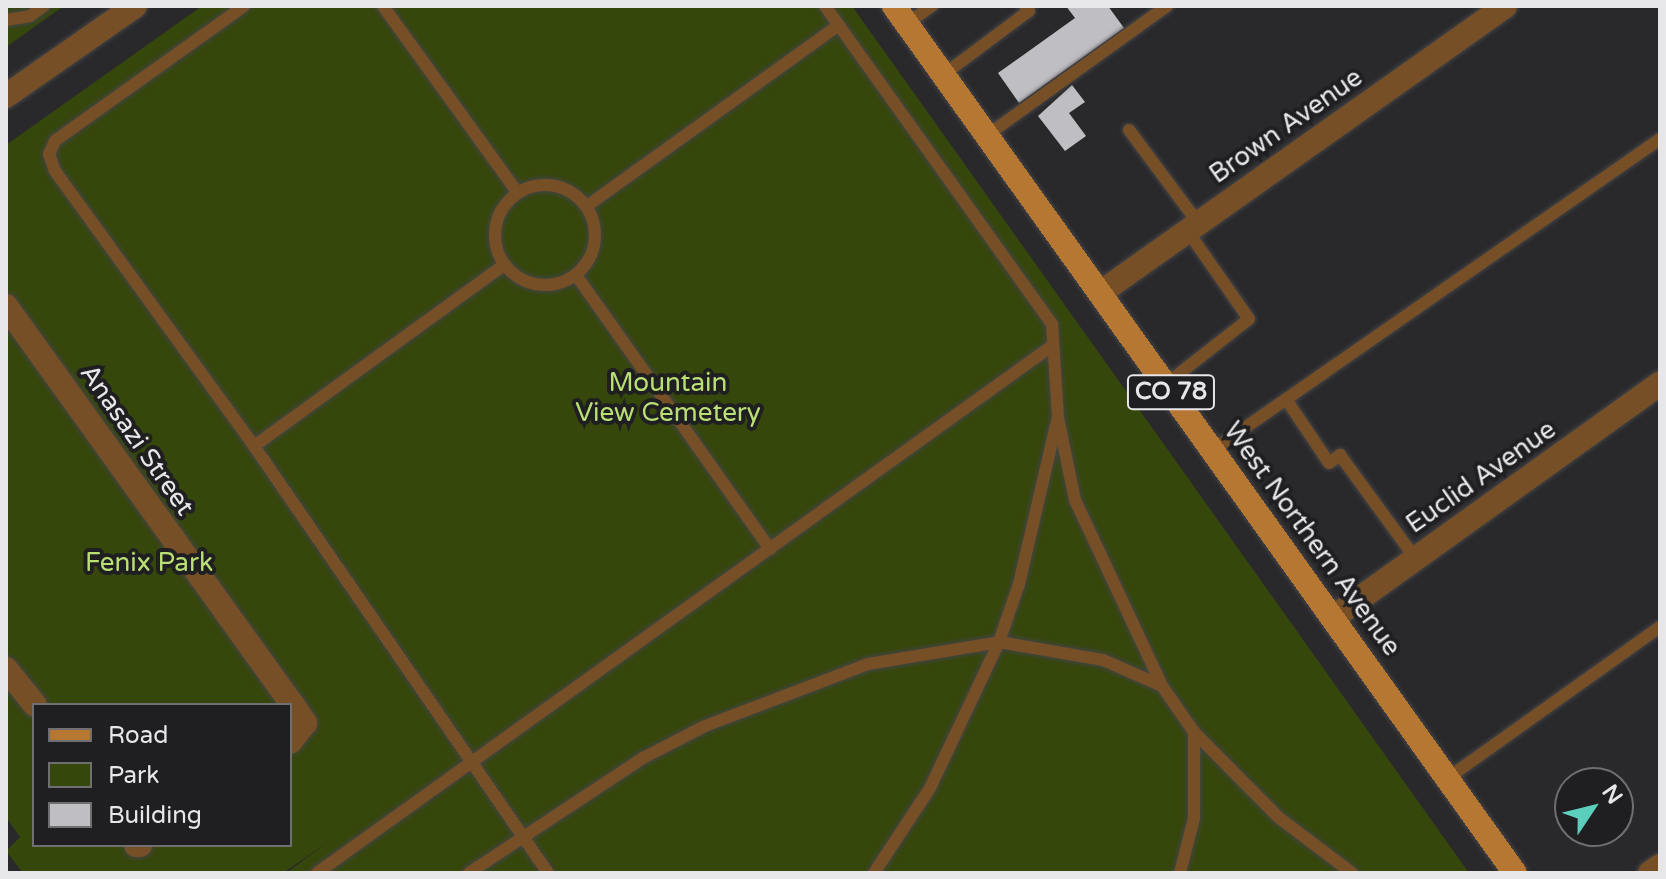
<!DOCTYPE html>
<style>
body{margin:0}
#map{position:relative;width:1666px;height:879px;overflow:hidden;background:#29292c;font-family:"Varela Round",sans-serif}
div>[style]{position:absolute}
.green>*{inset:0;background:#36470c}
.building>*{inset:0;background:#bfbec3}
.roads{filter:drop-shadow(0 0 2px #444446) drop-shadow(0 0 2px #444446)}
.service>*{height:12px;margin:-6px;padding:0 6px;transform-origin:6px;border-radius:6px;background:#764f27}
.service>.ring{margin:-6px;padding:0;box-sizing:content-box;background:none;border:12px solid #764f27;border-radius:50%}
.minor>*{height:24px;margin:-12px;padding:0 12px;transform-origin:12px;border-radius:12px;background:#764f27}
.tertiary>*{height:24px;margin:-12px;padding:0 12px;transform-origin:12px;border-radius:12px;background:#764f27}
.primary>*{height:24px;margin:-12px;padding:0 12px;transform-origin:12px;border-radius:12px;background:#b67732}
span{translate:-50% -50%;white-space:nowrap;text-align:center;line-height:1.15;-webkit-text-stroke:8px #1f1f22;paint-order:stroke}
.shield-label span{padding:2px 6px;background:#1f1f22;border:2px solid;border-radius:6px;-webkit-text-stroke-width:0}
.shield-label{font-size:24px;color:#e7e7e9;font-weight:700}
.street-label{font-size:26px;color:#e7e7e9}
.park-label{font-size:26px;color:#badf75}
.frame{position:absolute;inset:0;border:8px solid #e7e7e9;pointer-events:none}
.legend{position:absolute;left:32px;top:703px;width:260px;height:144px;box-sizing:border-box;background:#1f1f22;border:2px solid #6f6f72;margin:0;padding:10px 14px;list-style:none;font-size:24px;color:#e7e7e9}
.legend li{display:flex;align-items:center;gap:16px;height:40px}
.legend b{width:40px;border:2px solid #6f6f72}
.north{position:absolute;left:1554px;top:767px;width:80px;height:80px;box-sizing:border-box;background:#1f1f22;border:2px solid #6f6f72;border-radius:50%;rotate:55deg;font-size:22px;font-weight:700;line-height:32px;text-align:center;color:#e7e7e9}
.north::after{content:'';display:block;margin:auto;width:28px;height:36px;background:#5bcebc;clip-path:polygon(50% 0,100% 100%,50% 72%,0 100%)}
</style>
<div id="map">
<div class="green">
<div style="clip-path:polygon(6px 6px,64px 6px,6px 47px)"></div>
<div style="clip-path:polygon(evenodd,202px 6px,852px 6px,1469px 873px,286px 873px,328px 842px,283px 873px,23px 873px,6px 851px,20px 837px,6px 817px,6px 145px,202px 6px,34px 705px,290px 705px,290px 845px,34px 845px,34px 705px)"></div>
</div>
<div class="building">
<div style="clip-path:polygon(1066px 6px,1108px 6px,1124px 28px,1019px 103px,998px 73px,1075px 18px)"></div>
<div style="clip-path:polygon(1072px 85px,1085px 102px,1069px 113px,1086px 136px,1065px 151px,1038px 116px)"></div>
</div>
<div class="roads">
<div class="service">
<div style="left:244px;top:6px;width:232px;rotate:144.5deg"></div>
<div style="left:55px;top:141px;width:14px;rotate:115deg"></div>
<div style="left:49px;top:154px;width:18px;rotate:71deg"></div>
<div style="left:55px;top:171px;width:339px;rotate:54.1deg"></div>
<div style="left:254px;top:446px;width:518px;rotate:55.45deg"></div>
<div style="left:383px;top:6px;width:229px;rotate:54.2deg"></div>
<div style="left:825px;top:6px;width:391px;rotate:54.5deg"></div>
<div style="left:1052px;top:324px;width:94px;rotate:86.3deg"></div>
<div style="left:1058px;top:418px;width:84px;rotate:78.3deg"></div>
<div style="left:1075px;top:500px;width:205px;rotate:64.9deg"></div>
<div style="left:1162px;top:686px;width:56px;rotate:55.2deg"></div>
<div style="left:1194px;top:732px;width:120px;rotate:45.3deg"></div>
<div style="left:1278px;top:817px;width:93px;rotate:37.1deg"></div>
<div style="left:6px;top:20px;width:24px;rotate:-9deg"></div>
<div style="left:30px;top:16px;width:17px;rotate:-36deg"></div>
<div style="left:906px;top:24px;width:32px;rotate:-35deg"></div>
<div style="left:943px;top:75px;width:107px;rotate:-36.7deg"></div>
<div style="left:1029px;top:11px;width:6px;rotate:-129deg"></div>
<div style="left:1129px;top:130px;width:116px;rotate:53.4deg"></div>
<div style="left:986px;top:136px;width:223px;rotate:-35.7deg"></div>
<div class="ring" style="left:495px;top:185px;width:88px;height:88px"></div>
<div style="left:587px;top:206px;width:310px;rotate:-35.7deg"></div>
<div style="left:576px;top:275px;width:336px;rotate:54.7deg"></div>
<div style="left:1166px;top:384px;width:105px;rotate:-38.1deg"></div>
<div style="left:1249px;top:319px;width:108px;rotate:-124.9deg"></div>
<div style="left:1286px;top:399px;width:77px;rotate:56.1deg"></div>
<div style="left:1329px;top:463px;width:14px;rotate:-36deg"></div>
<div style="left:1340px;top:455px;width:127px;rotate:53.9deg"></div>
<div style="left:254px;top:446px;width:307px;rotate:-35.9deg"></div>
<div style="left:1213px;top:450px;width:545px;rotate:-34.83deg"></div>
<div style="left:1448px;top:778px;width:260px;rotate:-35.5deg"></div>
<div style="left:317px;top:873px;width:904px;rotate:-35.64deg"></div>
<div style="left:469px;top:873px;width:209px;rotate:-33.5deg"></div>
<div style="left:643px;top:758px;width:70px;rotate:-27.3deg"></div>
<div style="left:705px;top:726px;width:174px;rotate:-20.8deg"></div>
<div style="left:868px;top:664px;width:133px;rotate:-9.5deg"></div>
<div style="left:999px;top:642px;width:106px;rotate:9.8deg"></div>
<div style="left:1103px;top:660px;width:64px;rotate:23.8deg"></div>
<div style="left:874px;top:873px;width:102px;rotate:-56.6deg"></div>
<div style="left:930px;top:788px;width:161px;rotate:-64.7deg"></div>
<div style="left:999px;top:642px;width:61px;rotate:-71deg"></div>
<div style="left:1019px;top:584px;width:167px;rotate:-76.9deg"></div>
<div style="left:1180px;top:873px;width:57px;rotate:-75.7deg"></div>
<div style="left:1194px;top:818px;width:86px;rotate:-90deg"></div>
</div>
<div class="minor">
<div style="left:1100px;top:293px;width:496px;rotate:-35.3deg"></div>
<div style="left:6px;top:306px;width:491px;rotate:54.3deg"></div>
<div style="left:293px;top:705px;width:22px;rotate:56deg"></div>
<div style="left:305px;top:723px;width:24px;rotate:128deg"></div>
<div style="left:1334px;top:617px;width:401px;rotate:-35.6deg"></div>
<div style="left:6px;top:669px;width:46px;rotate:51.1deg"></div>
<div style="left:136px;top:845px;width:4px"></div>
</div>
<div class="tertiary">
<div style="left:6px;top:96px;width:157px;rotate:-34.9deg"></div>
<div style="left:1650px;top:873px;width:12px;rotate:-35deg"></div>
</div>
<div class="primary">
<div style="left:894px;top:6px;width:1066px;rotate:54.39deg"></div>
</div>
</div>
<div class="shield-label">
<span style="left:1171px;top:392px">CO 78</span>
</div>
<div class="street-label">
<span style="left:1286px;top:126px;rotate:-35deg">Brown Avenue</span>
<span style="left:137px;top:440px;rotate:55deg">Anasazi Street</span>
<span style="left:1481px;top:477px;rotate:-35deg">Euclid Avenue</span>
<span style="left:1312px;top:539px;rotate:54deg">West Northern Avenue</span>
</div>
<div class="park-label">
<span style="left:668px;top:398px">Mountain<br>View Cemetery</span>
<span style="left:149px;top:563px">Fenix Park</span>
</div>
<div class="frame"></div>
<ul class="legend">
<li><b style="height:10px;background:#b67732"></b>Road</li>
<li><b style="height:22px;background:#36470c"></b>Park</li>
<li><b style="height:22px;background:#bfbec3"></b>Building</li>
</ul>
<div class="north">N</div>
</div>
